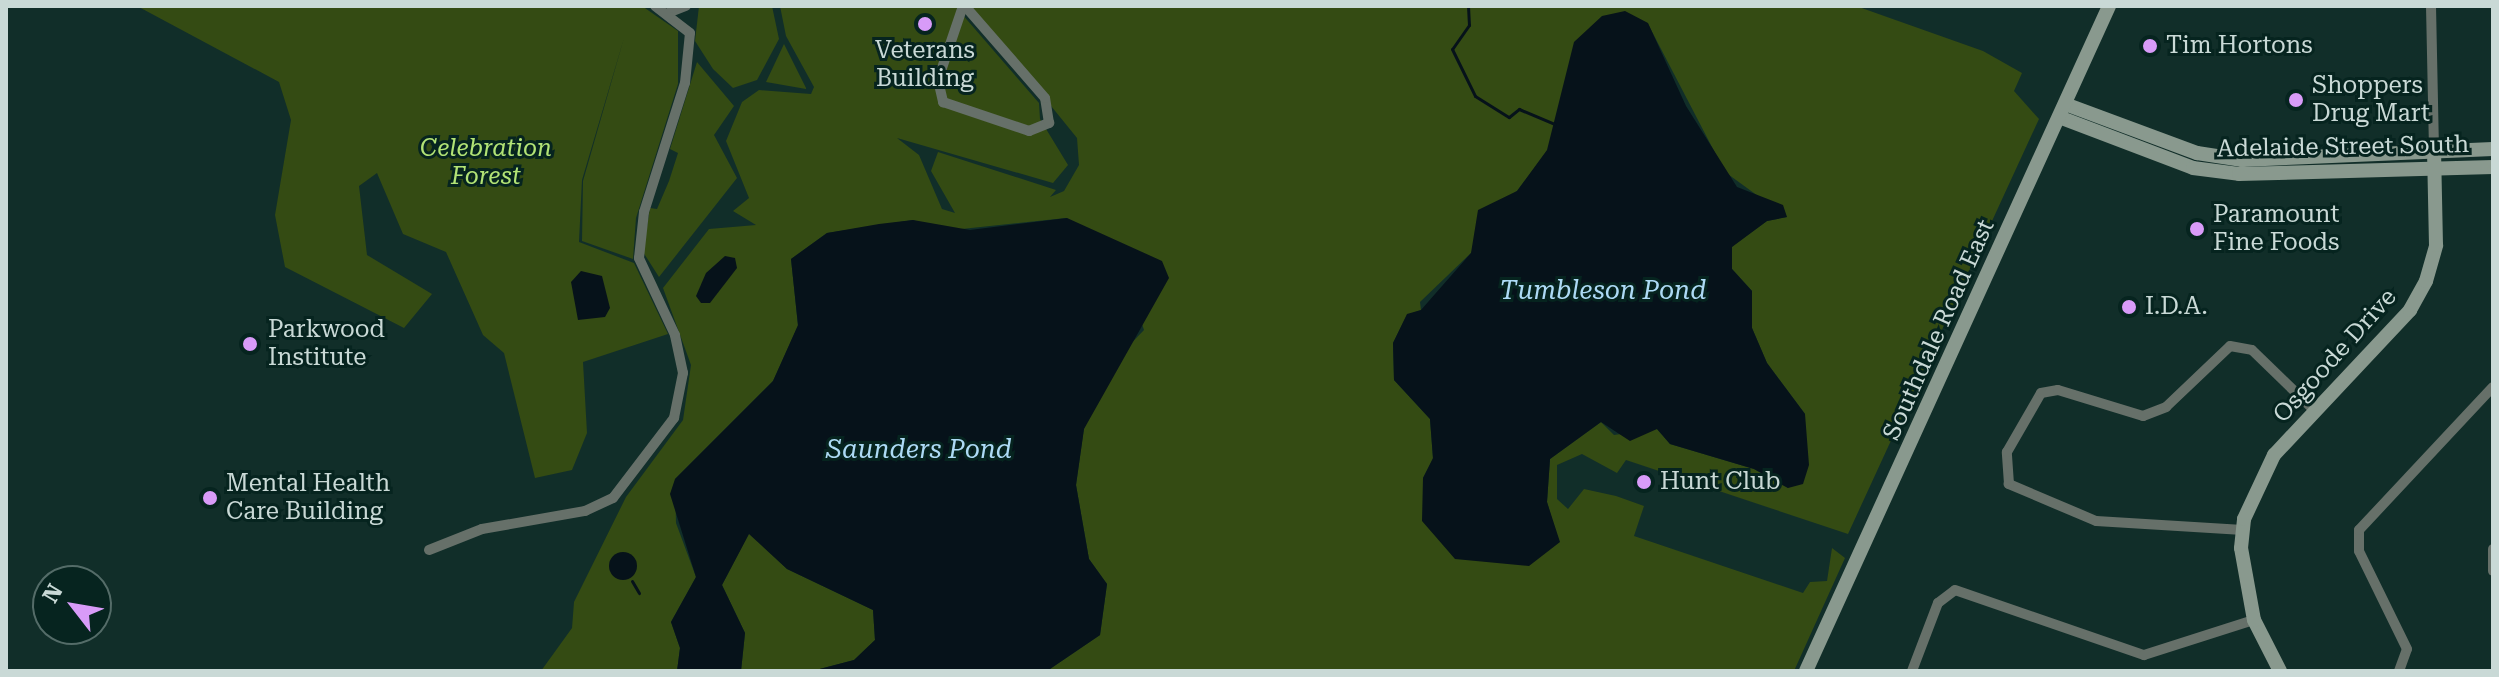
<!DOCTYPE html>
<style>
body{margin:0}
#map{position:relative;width:2499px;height:677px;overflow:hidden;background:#112e29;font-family:"Roboto Serif",serif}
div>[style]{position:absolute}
.green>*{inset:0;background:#344b13}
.water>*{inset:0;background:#06121a}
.round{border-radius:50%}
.stream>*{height:3px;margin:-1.5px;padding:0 1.5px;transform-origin:1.5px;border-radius:1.5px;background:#06121a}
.street>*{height:10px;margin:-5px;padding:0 5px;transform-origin:5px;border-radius:5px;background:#667069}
.secondary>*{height:14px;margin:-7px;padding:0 7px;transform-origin:7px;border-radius:7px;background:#89998e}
.dots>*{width:22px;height:22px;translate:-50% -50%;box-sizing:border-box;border:4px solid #06241f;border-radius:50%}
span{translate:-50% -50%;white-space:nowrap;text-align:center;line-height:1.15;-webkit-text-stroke:6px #06241f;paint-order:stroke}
.poi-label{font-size:24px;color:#c9d9d6}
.left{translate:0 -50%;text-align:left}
.street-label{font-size:24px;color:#c9d9d6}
.park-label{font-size:24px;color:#b2e375;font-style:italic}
.water-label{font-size:26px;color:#addaf5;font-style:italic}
.frame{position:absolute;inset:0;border:8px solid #c9d9d6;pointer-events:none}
.north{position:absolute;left:32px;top:565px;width:80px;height:80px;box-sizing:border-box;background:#06241f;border:2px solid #546c68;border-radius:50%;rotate:301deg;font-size:22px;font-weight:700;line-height:32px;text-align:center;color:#c9d9d6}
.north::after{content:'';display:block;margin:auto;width:28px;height:36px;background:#d89bf8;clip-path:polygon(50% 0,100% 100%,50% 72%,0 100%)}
</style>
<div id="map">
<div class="green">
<div style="clip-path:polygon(137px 6px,642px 6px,678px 31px,678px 84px,636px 218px,633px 259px,582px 241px,583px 181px,624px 38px,582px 180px,579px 242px,634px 263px,668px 334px,583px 362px,587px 433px,572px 470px,535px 478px,504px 353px,483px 335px,446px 252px,403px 234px,377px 173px,359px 186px,367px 255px,432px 294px,404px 328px,285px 267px,275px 215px,291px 120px,279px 82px)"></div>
<div style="clip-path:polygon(699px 6px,772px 6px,779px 39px,757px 80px,733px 88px,713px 69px,695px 41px)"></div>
<div style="clip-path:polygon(evenodd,780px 6px,955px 6px,1039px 103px,1040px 119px,1068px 165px,1053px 183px,897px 138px,919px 155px,942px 209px,955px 213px,931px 171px,938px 152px,1056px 190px,1050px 197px,1064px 191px,1079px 165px,1077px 138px,970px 6px,1856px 6px,1983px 51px,2022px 73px,2014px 91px,2039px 119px,1848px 534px,1626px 460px,1617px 473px,1582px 454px,1557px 465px,1557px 499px,1568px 509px,1584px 489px,1616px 496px,1644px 506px,1634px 536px,1803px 593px,1810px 582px,1827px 581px,1832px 548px,1845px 558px,1794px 671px,1047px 671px,1100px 635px,1107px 584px,1089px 559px,1076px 485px,1084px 428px,1118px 357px,1144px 330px,1114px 242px,1066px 218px,943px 231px,913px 220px,827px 233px,791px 259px,798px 326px,773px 381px,675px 479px,676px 523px,696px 577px,671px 622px,680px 648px,677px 671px,541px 671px,572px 628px,574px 602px,626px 497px,683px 420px,691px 365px,663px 288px,709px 229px,756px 225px,733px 211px,749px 198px,726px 141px,742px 102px,759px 90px,811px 94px,814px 87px,786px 36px,780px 6px,1648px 24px,1725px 172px,1787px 217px,1767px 221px,1731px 247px,1732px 269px,1752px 291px,1752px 328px,1767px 363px,1805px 414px,1805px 439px,1788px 488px,1754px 469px,1670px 444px,1657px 429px,1614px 435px,1601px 422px,1550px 459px,1547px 502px,1559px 543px,1423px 478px,1433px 459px,1430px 419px,1394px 380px,1393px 343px,1407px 315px,1421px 310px,1420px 302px,1471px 253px,1491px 209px,1517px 191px,1548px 150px,1575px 41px,1648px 24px)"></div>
<div style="clip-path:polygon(784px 44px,806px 88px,806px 89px,766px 82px)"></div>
<div style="clip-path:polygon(697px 62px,734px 106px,714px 135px,737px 178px,659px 277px,643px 252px,650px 208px,657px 209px,669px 181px,678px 153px,670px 149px)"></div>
<div style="clip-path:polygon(749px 533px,787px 569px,873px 610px,875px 640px,854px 660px,812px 671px,741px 671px,745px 633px,722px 585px)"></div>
</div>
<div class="water">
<div style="clip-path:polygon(1625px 11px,1648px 23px,1686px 106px,1737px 187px,1783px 205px,1787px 217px,1767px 221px,1732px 247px,1732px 269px,1752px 291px,1752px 328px,1767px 363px,1805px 414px,1809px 465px,1803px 484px,1788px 488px,1754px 469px,1670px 444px,1657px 429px,1630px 441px,1601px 422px,1550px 459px,1547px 502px,1560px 542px,1529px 566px,1455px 559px,1422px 521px,1423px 478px,1433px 458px,1430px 419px,1394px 380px,1393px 343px,1407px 314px,1421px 310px,1471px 253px,1478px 210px,1517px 191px,1547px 150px,1574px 42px,1602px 16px)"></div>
<div style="clip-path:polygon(1067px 218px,1162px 261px,1169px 278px,1084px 429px,1076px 485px,1089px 559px,1107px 584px,1100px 635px,1047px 671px,812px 671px,854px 660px,875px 640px,873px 610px,787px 569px,749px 534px,722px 585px,745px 633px,741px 671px,677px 671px,680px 648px,671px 622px,696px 577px,670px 494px,675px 479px,773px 381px,798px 325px,791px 259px,827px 233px,879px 224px,913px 220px,970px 230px)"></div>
<div style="clip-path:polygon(725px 256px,735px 258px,737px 268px,710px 303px,701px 303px,696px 296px,706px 273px)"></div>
<div style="clip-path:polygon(581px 271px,602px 276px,610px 308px,605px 317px,578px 320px,571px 282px)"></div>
<div class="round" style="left:609px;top:552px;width:28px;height:28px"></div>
</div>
<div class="stream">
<div style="left:1468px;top:6px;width:19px;rotate:87deg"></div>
<div style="left:1469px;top:25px;width:29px;rotate:125deg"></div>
<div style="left:1452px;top:49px;width:52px;rotate:63.9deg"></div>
<div style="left:1475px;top:96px;width:40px;rotate:32deg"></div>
<div style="left:1509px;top:117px;width:13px;rotate:-39deg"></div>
<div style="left:1519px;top:109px;width:39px;rotate:23deg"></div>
<div style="left:632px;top:581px;width:14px;rotate:60deg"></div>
</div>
<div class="street">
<div style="left:963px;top:6px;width:78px;rotate:108.7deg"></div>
<div style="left:938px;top:80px;width:23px;rotate:77deg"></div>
<div style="left:943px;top:102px;width:91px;rotate:18.6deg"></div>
<div style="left:1029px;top:131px;width:22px;rotate:-22deg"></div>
<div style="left:1049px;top:123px;width:25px;rotate:-99deg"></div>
<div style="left:1045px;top:98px;width:122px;rotate:-131deg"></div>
<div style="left:2431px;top:6px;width:146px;rotate:88.8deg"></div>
<div style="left:670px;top:12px;width:17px;rotate:-21deg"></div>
<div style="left:2243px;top:530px;width:147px;rotate:-176.5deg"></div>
<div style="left:2096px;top:521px;width:95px;rotate:-157deg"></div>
<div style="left:2009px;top:484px;width:32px;rotate:-94deg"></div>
<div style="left:2007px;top:452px;width:68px;rotate:-60deg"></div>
<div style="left:2041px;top:393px;width:17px;rotate:-10deg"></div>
<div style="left:2058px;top:390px;width:89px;rotate:17deg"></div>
<div style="left:2143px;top:416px;width:25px;rotate:-21deg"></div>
<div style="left:2166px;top:407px;width:88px;rotate:-43.6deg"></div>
<div style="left:2230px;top:346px;width:22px;rotate:10deg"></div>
<div style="left:2252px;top:350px;width:88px;rotate:44.1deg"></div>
<div style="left:2493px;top:549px;width:22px;rotate:90deg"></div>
<div style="left:429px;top:550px;width:57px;rotate:-21.6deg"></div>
<div style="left:482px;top:529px;width:105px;rotate:-9.9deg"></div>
<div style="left:585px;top:511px;width:31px;rotate:-25deg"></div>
<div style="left:613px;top:498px;width:101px;rotate:-52.7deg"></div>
<div style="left:674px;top:418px;width:46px;rotate:-78.7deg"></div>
<div style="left:683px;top:373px;width:39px;rotate:-102deg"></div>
<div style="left:675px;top:335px;width:85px;rotate:-115.1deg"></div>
<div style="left:639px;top:258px;width:46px;rotate:-83.8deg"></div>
<div style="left:644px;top:212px;width:135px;rotate:-72.4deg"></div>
<div style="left:685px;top:83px;width:50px;rotate:-84.3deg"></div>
<div style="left:690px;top:33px;width:44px;rotate:-142.4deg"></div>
<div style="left:1912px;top:671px;width:73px;rotate:-69.1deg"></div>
<div style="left:1938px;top:603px;width:21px;rotate:-37deg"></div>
<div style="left:1955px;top:590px;width:200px;rotate:19deg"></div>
<div style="left:2144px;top:655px;width:115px;rotate:-17.7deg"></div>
<div style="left:2399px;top:671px;width:23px;rotate:-70deg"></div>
<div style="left:2407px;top:649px;width:109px;rotate:-116.1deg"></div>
<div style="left:2359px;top:551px;width:21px;rotate:-90deg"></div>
<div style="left:2359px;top:530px;width:196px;rotate:-46.9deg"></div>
</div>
<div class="secondary">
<div style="left:2065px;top:104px;width:141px;rotate:20.4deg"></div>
<div style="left:2197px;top:153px;width:46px;rotate:8.8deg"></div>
<div style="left:2242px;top:160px;width:251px;rotate:-2.5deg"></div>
<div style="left:2059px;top:117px;width:143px;rotate:20.8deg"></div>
<div style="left:2193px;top:168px;width:46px;rotate:7.4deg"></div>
<div style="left:2239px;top:174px;width:254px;rotate:-1.6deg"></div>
<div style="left:1806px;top:671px;width:731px;rotate:-65.5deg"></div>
<div style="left:2280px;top:671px;width:57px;rotate:-117deg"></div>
<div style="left:2254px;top:620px;width:73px;rotate:-100.2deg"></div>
<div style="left:2241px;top:548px;width:29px;rotate:-84deg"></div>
<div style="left:2244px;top:519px;width:71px;rotate:-64.9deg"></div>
<div style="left:2274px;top:455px;width:199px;rotate:-46.8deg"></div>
<div style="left:2410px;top:310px;width:33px;rotate:-61deg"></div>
<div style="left:2426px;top:281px;width:37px;rotate:-74deg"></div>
<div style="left:2436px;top:245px;width:93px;rotate:-91.2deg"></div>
</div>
<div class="dots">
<div style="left:925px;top:24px;background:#d89bf8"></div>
<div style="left:2150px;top:46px;background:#d89bf8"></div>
<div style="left:2296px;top:100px;background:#d89bf8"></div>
<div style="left:2197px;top:229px;background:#d89bf8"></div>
<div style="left:2129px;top:307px;background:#d89bf8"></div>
<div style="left:250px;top:344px;background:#d89bf8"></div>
<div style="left:1644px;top:482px;background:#d89bf8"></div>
<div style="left:210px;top:498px;background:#d89bf8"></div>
</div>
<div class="poi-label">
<span class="left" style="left:2166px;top:46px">Tim Hortons</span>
<span style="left:925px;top:65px">Veterans<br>Building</span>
<span class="left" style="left:2312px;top:100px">Shoppers<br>Drug Mart</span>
<span class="left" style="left:2213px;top:229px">Paramount<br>Fine Foods</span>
<span class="left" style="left:2145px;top:307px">I.D.A.</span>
<span class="left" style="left:268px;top:344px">Parkwood<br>Institute</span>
<span class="left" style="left:1660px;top:482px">Hunt Club</span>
<span class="left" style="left:226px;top:498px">Mental Health<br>Care Building</span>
</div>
<div class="street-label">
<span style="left:2343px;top:147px;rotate:-1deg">Adelaide Street South</span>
<span style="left:1939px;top:330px;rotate:-66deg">Southdale Road East</span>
<span style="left:2335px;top:356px;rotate:-48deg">Osgoode Drive</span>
</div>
<div class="park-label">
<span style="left:486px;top:163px">Celebration<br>Forest</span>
</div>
<div class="water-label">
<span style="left:1603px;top:291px">Tumbleson Pond</span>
<span style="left:919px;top:450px">Saunders Pond</span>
</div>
<div class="frame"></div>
<div class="north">N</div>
</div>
